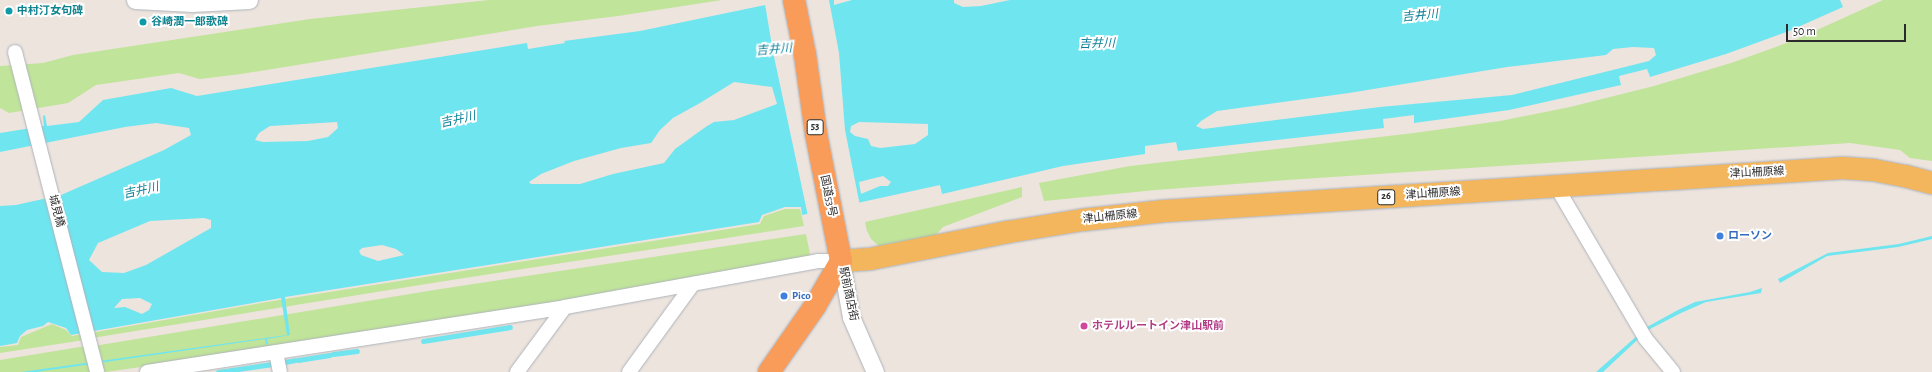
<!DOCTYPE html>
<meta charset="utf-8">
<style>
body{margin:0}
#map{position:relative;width:1932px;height:372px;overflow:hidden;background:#ede4de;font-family:"Alegreya Sans","Noto Sans JP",sans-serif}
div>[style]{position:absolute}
.green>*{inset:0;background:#c0e499}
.water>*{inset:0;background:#6fe5f0}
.pier>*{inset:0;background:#ede4de}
.stream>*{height:5px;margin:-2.5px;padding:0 2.5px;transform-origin:2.5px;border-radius:2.5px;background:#6fe5f0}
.roads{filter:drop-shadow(0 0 1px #aeb3bb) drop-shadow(0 0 1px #aeb3bb)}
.minor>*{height:14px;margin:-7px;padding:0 7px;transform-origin:7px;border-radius:7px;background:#fff}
.tertiary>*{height:17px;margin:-8.5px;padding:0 8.5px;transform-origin:8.5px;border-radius:8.5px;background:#fff}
.primary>*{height:22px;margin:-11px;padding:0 11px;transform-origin:11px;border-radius:11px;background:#f3b65d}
.trunk>*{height:22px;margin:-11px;padding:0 11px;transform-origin:11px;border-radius:11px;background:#f99c5a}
.dots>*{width:11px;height:11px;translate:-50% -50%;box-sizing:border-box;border:2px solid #fff;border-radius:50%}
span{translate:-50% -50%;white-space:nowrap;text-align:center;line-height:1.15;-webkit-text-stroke:4px #fff;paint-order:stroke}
.shield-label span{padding:1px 3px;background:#fff;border:1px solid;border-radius:3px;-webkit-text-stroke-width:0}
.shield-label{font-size:10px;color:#2b2b2b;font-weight:700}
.culture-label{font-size:11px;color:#0d838f;font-weight:700}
.left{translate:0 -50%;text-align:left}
.street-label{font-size:11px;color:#2b2b2b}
.shop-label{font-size:11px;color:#366cbe;font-weight:700}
.hotel-label{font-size:11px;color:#b23c85;font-weight:700}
.water-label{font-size:12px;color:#0c8098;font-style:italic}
.scale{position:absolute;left:1786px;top:24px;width:120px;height:18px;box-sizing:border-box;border:2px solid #2b2b2b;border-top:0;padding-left:5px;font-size:12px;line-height:14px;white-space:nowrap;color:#2b2b2b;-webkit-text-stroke:3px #fff;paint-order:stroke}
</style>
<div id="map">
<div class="green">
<div style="clip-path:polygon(489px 0,722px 0,618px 16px,537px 26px,241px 74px,200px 79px,179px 73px,96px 85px,68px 103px,9px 113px,0 108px,0 66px,43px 63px,73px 55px,310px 19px)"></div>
<div style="clip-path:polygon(1883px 0,1932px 0,1932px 161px,1910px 158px,1900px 150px,1850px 143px,1287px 180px,1156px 190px,1044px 201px,1039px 183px,1130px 166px,1414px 133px,1500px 121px,1570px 107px,1654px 86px,1731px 63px,1795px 40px)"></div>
<div style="clip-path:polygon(1022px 187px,1022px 197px,943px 227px,935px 236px,881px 248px,871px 239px,867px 231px,865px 222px)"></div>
<div style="clip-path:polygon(785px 209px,800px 209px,804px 226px,445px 281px,92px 338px,90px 333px,279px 300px,760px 224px,764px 216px)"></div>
<div style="clip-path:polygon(806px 234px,811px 259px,743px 272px,294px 345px,106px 372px,101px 372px,94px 346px,434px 290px)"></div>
<div style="clip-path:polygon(52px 324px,66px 330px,72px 336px,82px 334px,84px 340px,0 353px,0 347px,18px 345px,21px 337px)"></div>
<div style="clip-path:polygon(86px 346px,92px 372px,0 372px,0 360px)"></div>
</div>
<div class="water">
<div style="clip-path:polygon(evenodd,790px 0,834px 0,834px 5px,852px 0,954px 0,954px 3px,963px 7px,981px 6px,1010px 0,1840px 0,1843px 7px,1789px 31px,1726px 54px,1650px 77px,1647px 69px,1619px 76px,1621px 85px,1509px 110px,1414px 123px,1414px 115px,1383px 119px,1384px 128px,1178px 151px,1176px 142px,1145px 146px,1145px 154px,1063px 166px,942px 194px,940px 185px,802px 215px,801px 207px,785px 207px,762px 215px,759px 222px,285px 297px,290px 335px,267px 339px,268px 344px,266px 345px,265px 339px,36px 372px,21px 372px,287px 335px,281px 298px,71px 335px,66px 328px,48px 322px,43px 326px,27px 330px,20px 336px,17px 343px,0 346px,0 206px,16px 205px,61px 195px,164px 150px,191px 135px,189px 128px,156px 123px,125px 127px,0 152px,0 133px,44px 126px,43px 116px,45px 115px,47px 126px,79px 122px,103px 100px,171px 88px,197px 96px,527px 43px,528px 49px,565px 43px,564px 41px,640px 31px,790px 0,1633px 47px,1654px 48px,1656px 55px,1649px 61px,1512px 95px,1380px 107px,1203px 129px,1196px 126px,1201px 121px,1217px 111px,1349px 93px,1507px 67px,1606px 55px,1613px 49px,1633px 47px,790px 0,734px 82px,772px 87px,777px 104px,734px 120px,714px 122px,707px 126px,675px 149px,664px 163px,613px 174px,580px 184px,531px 184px,529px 182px,541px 174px,574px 161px,621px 148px,651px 143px,660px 130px,673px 118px,700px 103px,734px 82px,790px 0,337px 122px,338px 128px,328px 137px,308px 141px,263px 142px,255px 140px,259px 133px,270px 126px,337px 122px,790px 0,859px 122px,928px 124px,928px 135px,915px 144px,880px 148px,871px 146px,868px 139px,855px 136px,850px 132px,851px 126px,859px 122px,790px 0,883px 176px,891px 182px,888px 186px,880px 186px,861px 194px,859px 182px,883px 176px,790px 0,204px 218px,211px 220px,211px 228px,146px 265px,124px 273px,102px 272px,89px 260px,98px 243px,150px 221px,204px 218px,790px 0,382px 245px,396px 249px,404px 255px,378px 261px,361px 255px,359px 251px,362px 248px,382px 245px,790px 0,140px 298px,152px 304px,149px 310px,142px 314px,125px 307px,114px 308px,122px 299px,140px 298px)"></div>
<div style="clip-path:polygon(1932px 236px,1932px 239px,1898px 247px,1827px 256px,1780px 283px,1778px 279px,1828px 253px,1899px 244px)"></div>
<div style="clip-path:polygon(1762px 288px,1761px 293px,1706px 302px,1681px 313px,1648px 330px,1603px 372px,1596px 372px,1647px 327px,1678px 310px,1695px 302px,1750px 292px)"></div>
</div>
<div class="pier">
<div style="clip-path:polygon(781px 0,829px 0,839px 53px,845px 130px,860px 206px,808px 216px,773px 52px,765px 4px)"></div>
</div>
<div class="stream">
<div style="left:423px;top:341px;width:88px;rotate:-9.1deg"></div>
<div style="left:333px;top:354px;width:24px;rotate:-7deg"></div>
<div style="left:298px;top:360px;width:32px;rotate:-9deg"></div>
<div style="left:285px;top:362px;width:10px;rotate:-11deg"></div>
<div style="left:218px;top:372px;width:55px;rotate:-8.4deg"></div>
</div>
<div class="roads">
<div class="minor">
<div style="left:15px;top:52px;width:330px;rotate:75.6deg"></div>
<div style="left:1556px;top:186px;width:176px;rotate:59.6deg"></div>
<div style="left:1645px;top:338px;width:44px;rotate:50.5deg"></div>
<div style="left:276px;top:352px;width:20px;rotate:79deg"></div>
<div style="left:147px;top:372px;width:423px;rotate:-8.8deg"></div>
<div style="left:565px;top:307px;width:257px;rotate:-10.3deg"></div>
<div style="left:818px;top:261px;width:23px"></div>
<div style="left:517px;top:372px;width:81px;rotate:-53.6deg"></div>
<div style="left:629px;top:372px;width:109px;rotate:-54deg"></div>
</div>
<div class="tertiary">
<div style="left:135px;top:0;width:57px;rotate:3deg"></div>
<div style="left:192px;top:3px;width:57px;rotate:-3deg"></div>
<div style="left:841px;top:261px;width:57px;rotate:79.9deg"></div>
<div style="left:851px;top:317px;width:60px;rotate:66.4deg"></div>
</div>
<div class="primary">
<div style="left:841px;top:261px;width:29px;rotate:-4deg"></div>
<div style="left:870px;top:259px;width:141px;rotate:-11.1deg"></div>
<div style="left:1008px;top:232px;width:75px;rotate:-9.2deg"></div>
<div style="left:1082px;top:220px;width:83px;rotate:-6.2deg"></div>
<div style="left:1165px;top:211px;width:679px;rotate:-3.63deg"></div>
<div style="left:1843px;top:168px;width:30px;rotate:4deg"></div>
<div style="left:1873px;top:170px;width:33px;rotate:11deg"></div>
<div style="left:1905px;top:176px;width:28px;rotate:15deg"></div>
</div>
<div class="trunk">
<div style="left:769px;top:372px;width:80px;rotate:-55.1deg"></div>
<div style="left:815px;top:306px;width:52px;rotate:-60deg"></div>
<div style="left:841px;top:261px;width:130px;rotate:-101.1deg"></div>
<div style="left:816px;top:133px;width:79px;rotate:-98deg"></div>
<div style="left:805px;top:55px;width:56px;rotate:-101.3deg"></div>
</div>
</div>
<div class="dots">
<div style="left:9px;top:11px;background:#0f9aa8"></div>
<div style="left:143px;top:22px;background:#0f9aa8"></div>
<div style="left:1720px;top:236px;background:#3f7fe0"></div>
<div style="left:784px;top:296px;background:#3f7fe0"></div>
<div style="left:1084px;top:326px;background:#d1479c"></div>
</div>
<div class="shield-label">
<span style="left:815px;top:127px">53</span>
<span style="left:1386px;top:197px">26</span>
</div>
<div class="culture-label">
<span class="left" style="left:17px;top:11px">中村汀女句碑</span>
<span class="left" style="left:151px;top:22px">谷崎潤一郎歌碑</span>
</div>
<div class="street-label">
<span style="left:1757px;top:173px;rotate:-3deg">津山柵原線</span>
<span style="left:1433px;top:194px;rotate:-4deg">津山柵原線</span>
<span style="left:828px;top:196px;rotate:78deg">国道53号</span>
<span style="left:56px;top:211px;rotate:75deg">城見橋</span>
<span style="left:1110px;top:217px;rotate:-6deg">津山柵原線</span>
<span style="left:848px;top:294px;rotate:78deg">駅前商店街</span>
</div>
<div class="shop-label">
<span class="left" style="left:1728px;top:236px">ローソン</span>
<span class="left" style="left:792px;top:296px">Pico</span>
</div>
<div class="hotel-label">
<span class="left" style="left:1092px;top:326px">ホテルルートイン津山駅前</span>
</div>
<div class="water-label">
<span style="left:1420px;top:16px;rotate:-5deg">吉井川</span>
<span style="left:1097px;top:44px;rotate:-1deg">吉井川</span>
<span style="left:774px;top:50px;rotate:-5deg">吉井川</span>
<span style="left:458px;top:120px;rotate:-13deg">吉井川</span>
<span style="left:141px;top:191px;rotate:-13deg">吉井川</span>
</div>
<div class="scale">50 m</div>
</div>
